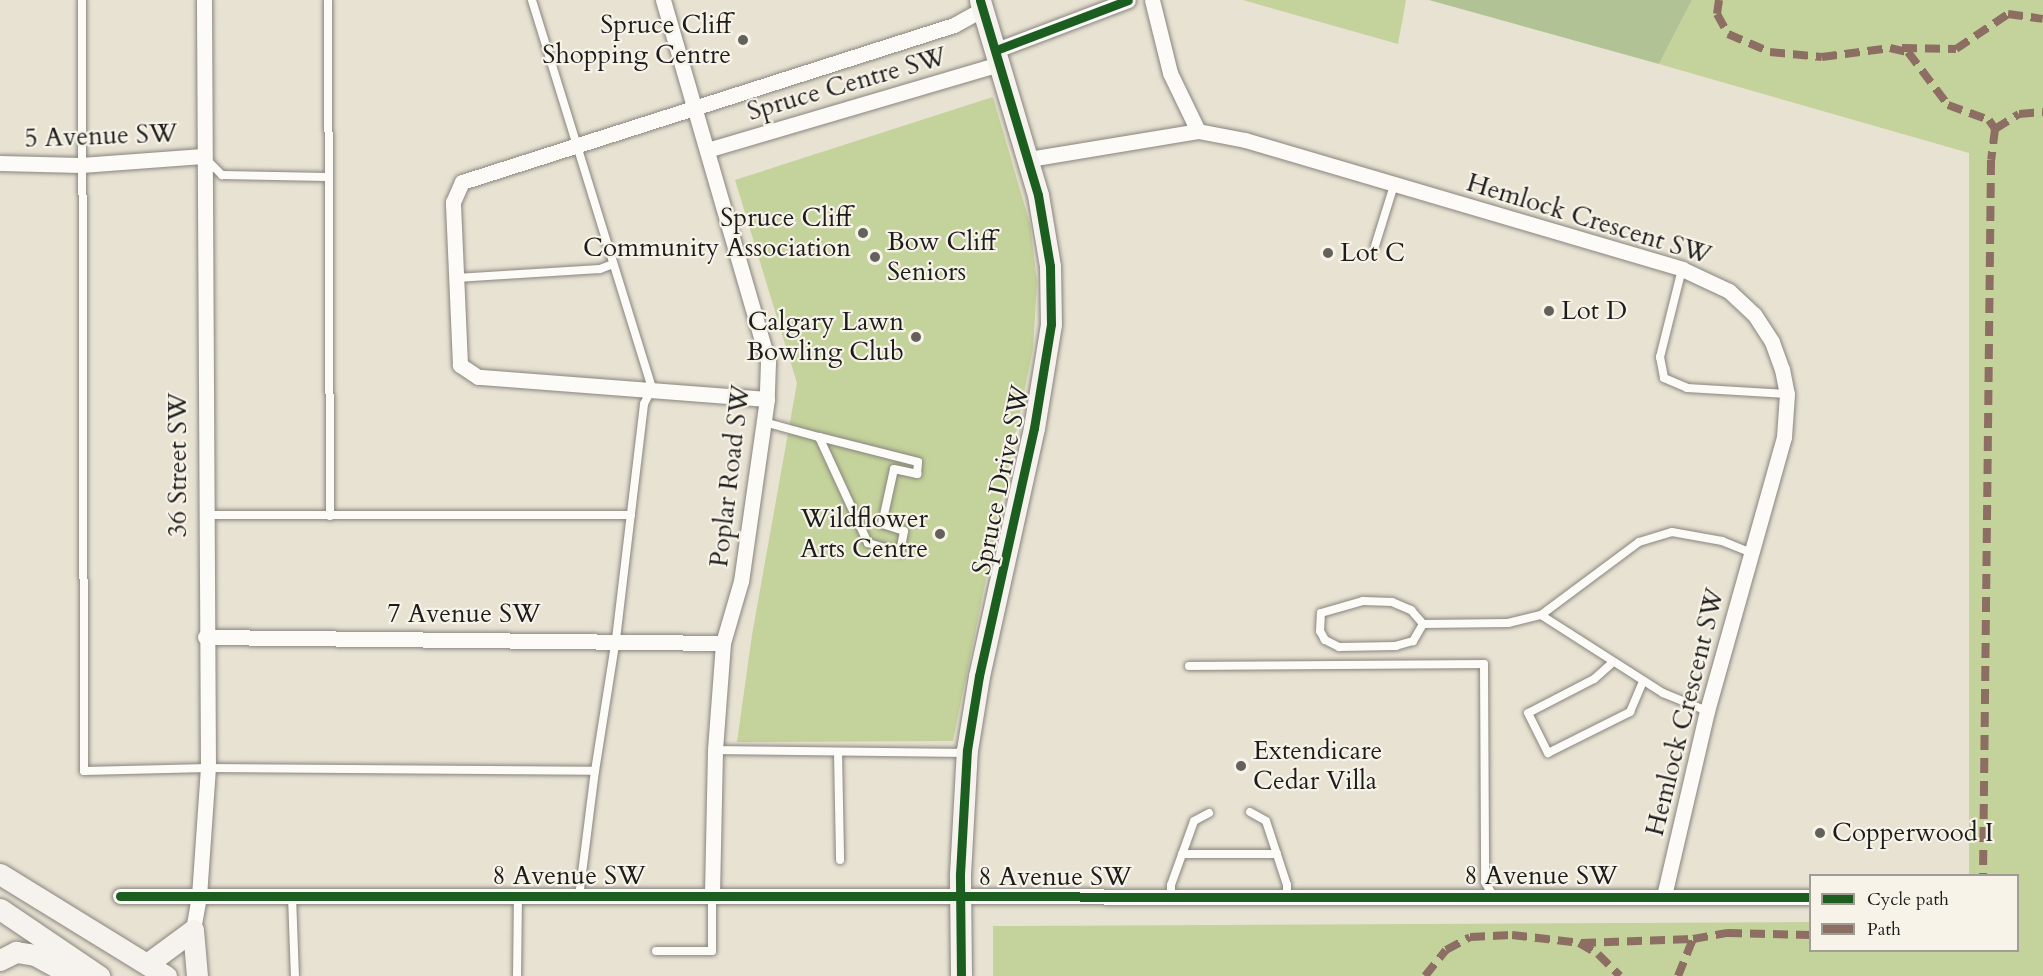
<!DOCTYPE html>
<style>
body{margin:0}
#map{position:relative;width:2043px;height:976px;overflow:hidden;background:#e8e2d3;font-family:Cardo,serif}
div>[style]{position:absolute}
.green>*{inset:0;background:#c4d29b}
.forest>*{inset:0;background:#b1c394}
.roads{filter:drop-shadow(0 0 2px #88857e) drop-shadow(0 0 2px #88857e)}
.lane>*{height:8px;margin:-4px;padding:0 4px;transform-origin:4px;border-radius:4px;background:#fcfbf8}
.street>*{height:15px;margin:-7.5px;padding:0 7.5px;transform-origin:7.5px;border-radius:7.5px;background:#fcfbf8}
.secondary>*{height:21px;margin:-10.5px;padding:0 10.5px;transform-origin:10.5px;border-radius:10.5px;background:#f6f2ed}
.quiet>*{height:8px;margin-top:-4px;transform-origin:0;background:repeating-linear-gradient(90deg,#8d6e63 0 15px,transparent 0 23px)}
.cycleway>*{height:9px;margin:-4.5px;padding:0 4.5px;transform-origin:4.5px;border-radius:4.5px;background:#1b5e20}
.dots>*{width:16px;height:16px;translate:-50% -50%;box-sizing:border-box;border:3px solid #f7f3e8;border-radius:50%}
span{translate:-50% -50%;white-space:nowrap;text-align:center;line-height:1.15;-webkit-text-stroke:4.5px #f7f3e8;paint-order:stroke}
.poi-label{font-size:26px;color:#1c1c1c}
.right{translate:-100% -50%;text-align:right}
.left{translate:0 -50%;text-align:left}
.street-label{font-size:26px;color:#1c1c1c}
.legend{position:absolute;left:1809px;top:874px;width:210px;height:78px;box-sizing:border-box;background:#f7f3e8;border:2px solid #9f9d96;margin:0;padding:8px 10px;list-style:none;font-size:18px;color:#1c1c1c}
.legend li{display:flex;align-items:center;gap:12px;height:30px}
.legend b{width:30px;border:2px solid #9f9d96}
</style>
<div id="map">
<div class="green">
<div style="clip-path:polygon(1243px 0,1406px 0,1398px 44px)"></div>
<div style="clip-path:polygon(1692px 0,2043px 0,2043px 976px,993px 976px,993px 926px,1810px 922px,1810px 950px,2018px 950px,2018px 876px,1969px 875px,1969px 153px,1659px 64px)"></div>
<div style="clip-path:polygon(993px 97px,1030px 224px,1037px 282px,1033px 349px,953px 741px,737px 742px,752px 635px,797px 383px,735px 180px)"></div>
</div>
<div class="forest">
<div style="clip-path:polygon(1429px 0,1692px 0,1659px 64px)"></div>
</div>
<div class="roads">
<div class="lane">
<div style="left:82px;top:0;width:771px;rotate:89.85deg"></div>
<div style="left:84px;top:771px;width:124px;rotate:-1.4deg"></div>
<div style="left:208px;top:768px;width:387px;rotate:0.4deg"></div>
<div style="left:595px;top:771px;width:134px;rotate:-81deg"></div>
<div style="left:616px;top:639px;width:237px;rotate:-83.2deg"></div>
<div style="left:644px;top:404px;width:18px;rotate:-63deg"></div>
<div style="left:652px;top:388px;width:406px;rotate:-107.2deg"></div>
<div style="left:328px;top:0;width:516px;rotate:89.78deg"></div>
<div style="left:206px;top:159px;width:23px;rotate:45deg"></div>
<div style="left:222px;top:175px;width:105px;rotate:1.1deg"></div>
<div style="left:1375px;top:246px;width:64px;rotate:-72.7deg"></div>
<div style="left:1682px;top:269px;width:91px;rotate:104deg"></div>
<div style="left:1660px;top:357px;width:21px;rotate:79deg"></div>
<div style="left:1664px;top:378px;width:25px;rotate:23deg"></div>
<div style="left:1687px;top:388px;width:100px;rotate:3.4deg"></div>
<div style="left:456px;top:278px;width:144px;rotate:-3.6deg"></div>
<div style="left:600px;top:269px;width:14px;rotate:-21deg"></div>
<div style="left:764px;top:422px;width:57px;rotate:15.3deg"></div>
<div style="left:819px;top:437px;width:117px;rotate:65.2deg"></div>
<div style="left:868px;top:543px;width:33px;rotate:16deg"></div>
<div style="left:900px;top:552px;width:21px;rotate:-79deg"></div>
<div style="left:904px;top:531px;width:23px;rotate:-162deg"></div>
<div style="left:882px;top:524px;width:56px;rotate:-77.7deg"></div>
<div style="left:894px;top:469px;width:24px;rotate:12deg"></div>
<div style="left:917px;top:474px;width:12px;rotate:-85deg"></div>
<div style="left:918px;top:462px;width:102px;rotate:-165.8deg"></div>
<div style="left:206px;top:515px;width:425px"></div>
<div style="left:1541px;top:615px;width:122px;rotate:-36.7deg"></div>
<div style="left:1639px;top:542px;width:34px;rotate:-17deg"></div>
<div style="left:1672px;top:532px;width:51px;rotate:10.2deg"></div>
<div style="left:1722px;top:541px;width:31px;rotate:22deg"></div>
<div style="left:1423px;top:624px;width:20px;rotate:120deg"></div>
<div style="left:1413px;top:641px;width:18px;rotate:164deg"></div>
<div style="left:1396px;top:646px;width:57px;rotate:179deg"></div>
<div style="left:1339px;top:647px;width:16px;rotate:-153deg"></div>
<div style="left:1325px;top:640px;width:10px;rotate:-119deg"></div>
<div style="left:1320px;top:631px;width:18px;rotate:-87deg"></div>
<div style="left:1321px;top:613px;width:44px;rotate:-15.9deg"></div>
<div style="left:1363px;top:601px;width:29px;rotate:2deg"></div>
<div style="left:1392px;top:602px;width:21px;rotate:23deg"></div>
<div style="left:1411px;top:610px;width:18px;rotate:49deg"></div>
<div style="left:1423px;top:624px;width:85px;rotate:-0.7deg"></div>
<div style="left:1508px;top:623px;width:34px;rotate:-14deg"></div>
<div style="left:1541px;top:615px;width:145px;rotate:32.6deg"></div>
<div style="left:1663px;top:693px;width:48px;rotate:22.2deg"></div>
<div style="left:1612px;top:663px;width:24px;rotate:138deg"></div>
<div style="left:1594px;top:679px;width:74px;rotate:152.7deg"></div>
<div style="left:1528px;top:713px;width:45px;rotate:63.4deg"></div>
<div style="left:1548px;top:753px;width:92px;rotate:-26.6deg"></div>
<div style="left:1630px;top:712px;width:34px;rotate:-67deg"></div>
<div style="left:1189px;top:666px;width:295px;rotate:-0.4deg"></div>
<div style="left:1484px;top:664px;width:218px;rotate:89.7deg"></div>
<div style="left:1485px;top:882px;width:16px;rotate:60deg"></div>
<div style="left:715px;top:750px;width:250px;rotate:0.7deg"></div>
<div style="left:838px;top:752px;width:108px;rotate:88.9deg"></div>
<div style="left:1250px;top:812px;width:18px;rotate:29deg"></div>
<div style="left:1266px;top:821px;width:67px;rotate:71.8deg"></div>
<div style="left:1287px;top:885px;width:12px;rotate:90deg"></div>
<div style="left:1182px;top:854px;width:95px"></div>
<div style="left:292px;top:896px;width:80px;rotate:87.9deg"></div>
<div style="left:579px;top:897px;width:127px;rotate:-82.8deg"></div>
<div style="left:1171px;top:898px;width:13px;rotate:-90deg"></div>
<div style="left:1171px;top:885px;width:68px;rotate:-70.2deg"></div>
<div style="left:1194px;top:821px;width:17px;rotate:-28deg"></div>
<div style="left:656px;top:951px;width:56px"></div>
<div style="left:712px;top:951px;width:54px;rotate:-90deg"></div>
<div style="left:517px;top:976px;width:79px;rotate:-89.3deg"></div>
</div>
<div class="street">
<div style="left:663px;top:0;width:377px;rotate:73.8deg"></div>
<div style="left:768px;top:362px;width:37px;rotate:92deg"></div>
<div style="left:767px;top:399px;width:184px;rotate:98.1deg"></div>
<div style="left:741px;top:581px;width:65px;rotate:106.2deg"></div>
<div style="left:723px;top:643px;width:107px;rotate:94.3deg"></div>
<div style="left:715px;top:750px;width:147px;rotate:91.2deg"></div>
<div style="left:1152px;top:0;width:75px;rotate:76.1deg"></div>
<div style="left:1170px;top:73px;width:64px;rotate:64.2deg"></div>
<div style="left:996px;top:50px;width:141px;rotate:-20.7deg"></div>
<div style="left:707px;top:150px;width:305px;rotate:-16.4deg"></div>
<div style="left:1029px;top:159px;width:171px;rotate:-9.4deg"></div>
<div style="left:1198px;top:131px;width:48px;rotate:10.8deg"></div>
<div style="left:1245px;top:140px;width:456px;rotate:16.4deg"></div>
<div style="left:1682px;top:269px;width:52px;rotate:25.1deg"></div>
<div style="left:1729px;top:291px;width:34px;rotate:43deg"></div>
<div style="left:1754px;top:314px;width:33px;rotate:57deg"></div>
<div style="left:1772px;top:342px;width:29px;rotate:70deg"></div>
<div style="left:1782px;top:369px;width:25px;rotate:79deg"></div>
<div style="left:1787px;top:394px;width:43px;rotate:94deg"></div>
<div style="left:1784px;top:437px;width:285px;rotate:105.7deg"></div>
<div style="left:1707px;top:711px;width:190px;rotate:103.1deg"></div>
<div style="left:0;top:163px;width:81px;rotate:1.4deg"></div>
<div style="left:81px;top:165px;width:122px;rotate:-4.2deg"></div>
<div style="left:767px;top:399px;width:290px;rotate:-175.6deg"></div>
<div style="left:478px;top:377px;width:22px;rotate:-146deg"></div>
<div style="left:460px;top:365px;width:163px;rotate:-92.5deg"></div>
<div style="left:453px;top:202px;width:22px;rotate:-66deg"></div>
<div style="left:462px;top:182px;width:516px;rotate:-17.7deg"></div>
<div style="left:954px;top:25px;width:33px;rotate:-29deg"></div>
<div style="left:205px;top:637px;width:518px;rotate:0.66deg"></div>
<div style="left:120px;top:896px;width:1690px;rotate:0.03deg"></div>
<div style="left:193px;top:930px;width:35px;rotate:-80deg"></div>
<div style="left:199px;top:896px;width:128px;rotate:-86deg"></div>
<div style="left:208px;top:768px;width:768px;rotate:-90.3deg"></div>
</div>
<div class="secondary">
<div style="left:0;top:874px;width:195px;rotate:31.6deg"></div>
<div style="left:0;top:909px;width:120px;rotate:34.1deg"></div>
<div style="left:193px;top:930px;width:46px;rotate:85deg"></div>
<div style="left:0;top:960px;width:18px;rotate:-27deg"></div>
<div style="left:16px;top:952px;width:19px;rotate:9deg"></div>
<div style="left:35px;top:955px;width:43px;rotate:28.9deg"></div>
<div style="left:147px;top:964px;width:57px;rotate:-36.5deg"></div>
<div style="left:961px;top:976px;width:102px;rotate:-90.6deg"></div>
<div style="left:960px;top:874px;width:124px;rotate:-86.8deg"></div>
<div style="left:967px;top:750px;width:75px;rotate:-80.8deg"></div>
<div style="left:979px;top:676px;width:254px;rotate:-77.5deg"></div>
<div style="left:1034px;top:428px;width:105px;rotate:-80.7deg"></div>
<div style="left:1051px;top:324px;width:58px;rotate:-91deg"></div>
<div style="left:1050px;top:266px;width:72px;rotate:-99.6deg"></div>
<div style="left:1038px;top:195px;width:203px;rotate:-106.6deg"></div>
</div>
</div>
<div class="quiet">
<div style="left:1719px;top:0;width:14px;rotate:98deg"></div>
<div style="left:1717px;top:14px;width:23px;rotate:61deg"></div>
<div style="left:1728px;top:34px;width:46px;rotate:23.2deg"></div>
<div style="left:1770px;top:52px;width:52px;rotate:5.5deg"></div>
<div style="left:1822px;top:57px;width:69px;rotate:-7.5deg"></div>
<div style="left:1890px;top:48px;width:18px;rotate:13deg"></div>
<div style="left:1908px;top:52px;width:66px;rotate:53deg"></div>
<div style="left:1948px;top:105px;width:44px;rotate:20.1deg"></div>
<div style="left:1989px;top:120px;width:11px;rotate:56deg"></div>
<div style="left:1995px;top:129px;width:31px;rotate:97deg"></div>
<div style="left:1991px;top:160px;width:716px;rotate:90.64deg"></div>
<div style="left:1902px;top:48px;width:54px;rotate:1.1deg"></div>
<div style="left:1956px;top:49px;width:63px;rotate:-33.9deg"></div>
<div style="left:2008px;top:14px;width:35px;rotate:8deg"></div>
<div style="left:1995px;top:129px;width:28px;rotate:-32deg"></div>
<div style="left:2019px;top:114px;width:24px;rotate:-5deg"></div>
<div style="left:1579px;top:943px;width:22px;rotate:30deg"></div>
<div style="left:1598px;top:954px;width:31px;rotate:45deg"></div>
<div style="left:1425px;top:976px;width:33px;rotate:-51deg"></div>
<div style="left:1446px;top:950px;width:27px;rotate:-28deg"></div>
<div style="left:1470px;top:937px;width:42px;rotate:-2.7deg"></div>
<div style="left:1512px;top:935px;width:69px;rotate:6.6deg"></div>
<div style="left:1581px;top:943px;width:112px;rotate:-2deg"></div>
<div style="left:1693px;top:939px;width:35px;rotate:-10deg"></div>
<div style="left:1727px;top:933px;width:83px;rotate:1.4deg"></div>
<div style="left:1678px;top:976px;width:40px;rotate:-68deg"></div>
</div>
<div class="cycleway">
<div style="left:996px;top:50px;width:141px;rotate:-20.7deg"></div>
<div style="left:120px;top:896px;width:1690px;rotate:0.03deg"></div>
<div style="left:961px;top:976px;width:102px;rotate:-90.6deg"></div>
<div style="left:960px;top:874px;width:124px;rotate:-86.8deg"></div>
<div style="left:967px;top:750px;width:75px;rotate:-80.8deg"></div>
<div style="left:979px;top:676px;width:254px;rotate:-77.5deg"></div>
<div style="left:1034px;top:428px;width:105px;rotate:-80.7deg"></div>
<div style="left:1051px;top:324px;width:58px;rotate:-91deg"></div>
<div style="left:1050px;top:266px;width:72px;rotate:-99.6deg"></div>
<div style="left:1038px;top:195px;width:203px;rotate:-106.6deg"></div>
</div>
<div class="dots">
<div style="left:743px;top:40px;background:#63615c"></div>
<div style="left:863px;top:233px;background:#63615c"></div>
<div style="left:1328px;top:253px;background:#63615c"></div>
<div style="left:875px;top:257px;background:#63615c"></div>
<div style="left:1549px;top:311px;background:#63615c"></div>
<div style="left:916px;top:337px;background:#63615c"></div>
<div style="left:940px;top:534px;background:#63615c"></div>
<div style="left:1241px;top:766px;background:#63615c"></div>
<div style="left:1820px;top:833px;background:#63615c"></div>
</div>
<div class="poi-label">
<span class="right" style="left:731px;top:40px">Spruce Cliff<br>Shopping Centre</span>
<span class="right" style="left:851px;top:233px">Spruce Cliff<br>Community Association</span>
<span class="left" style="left:887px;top:257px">Bow Cliff<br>Seniors</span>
<span class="left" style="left:1340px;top:253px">Lot C</span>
<span class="left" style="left:1561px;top:311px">Lot D</span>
<span class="right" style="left:904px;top:337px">Calgary Lawn<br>Bowling Club</span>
<span class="right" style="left:928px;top:534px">Wildflower<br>Arts Centre</span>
<span class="left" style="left:1253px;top:766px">Extendicare<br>Cedar Villa</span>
<span class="left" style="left:1832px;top:833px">Copperwood I</span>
</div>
<div class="street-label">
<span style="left:847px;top:84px;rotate:-16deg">Spruce Centre SW</span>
<span style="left:101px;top:136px;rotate:-2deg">5 Avenue SW</span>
<span style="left:1589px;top:219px;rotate:17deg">Hemlock Crescent SW</span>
<span style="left:178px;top:465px;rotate:-90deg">36 Street SW</span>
<span style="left:730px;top:476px;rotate:-83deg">Poplar Road SW</span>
<span style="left:1001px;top:480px;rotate:-78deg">Spruce Drive SW</span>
<span style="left:464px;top:614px">7 Avenue SW</span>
<span style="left:1685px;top:712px;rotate:-76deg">Hemlock Crescent SW</span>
<span style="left:569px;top:876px">8 Avenue SW</span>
<span style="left:1541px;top:876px">8 Avenue SW</span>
<span style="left:1055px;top:877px">8 Avenue SW</span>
</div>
<ul class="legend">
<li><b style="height:8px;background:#1b5e20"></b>Cycle path</li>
<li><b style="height:8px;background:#8d6e63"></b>Path</li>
</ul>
</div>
